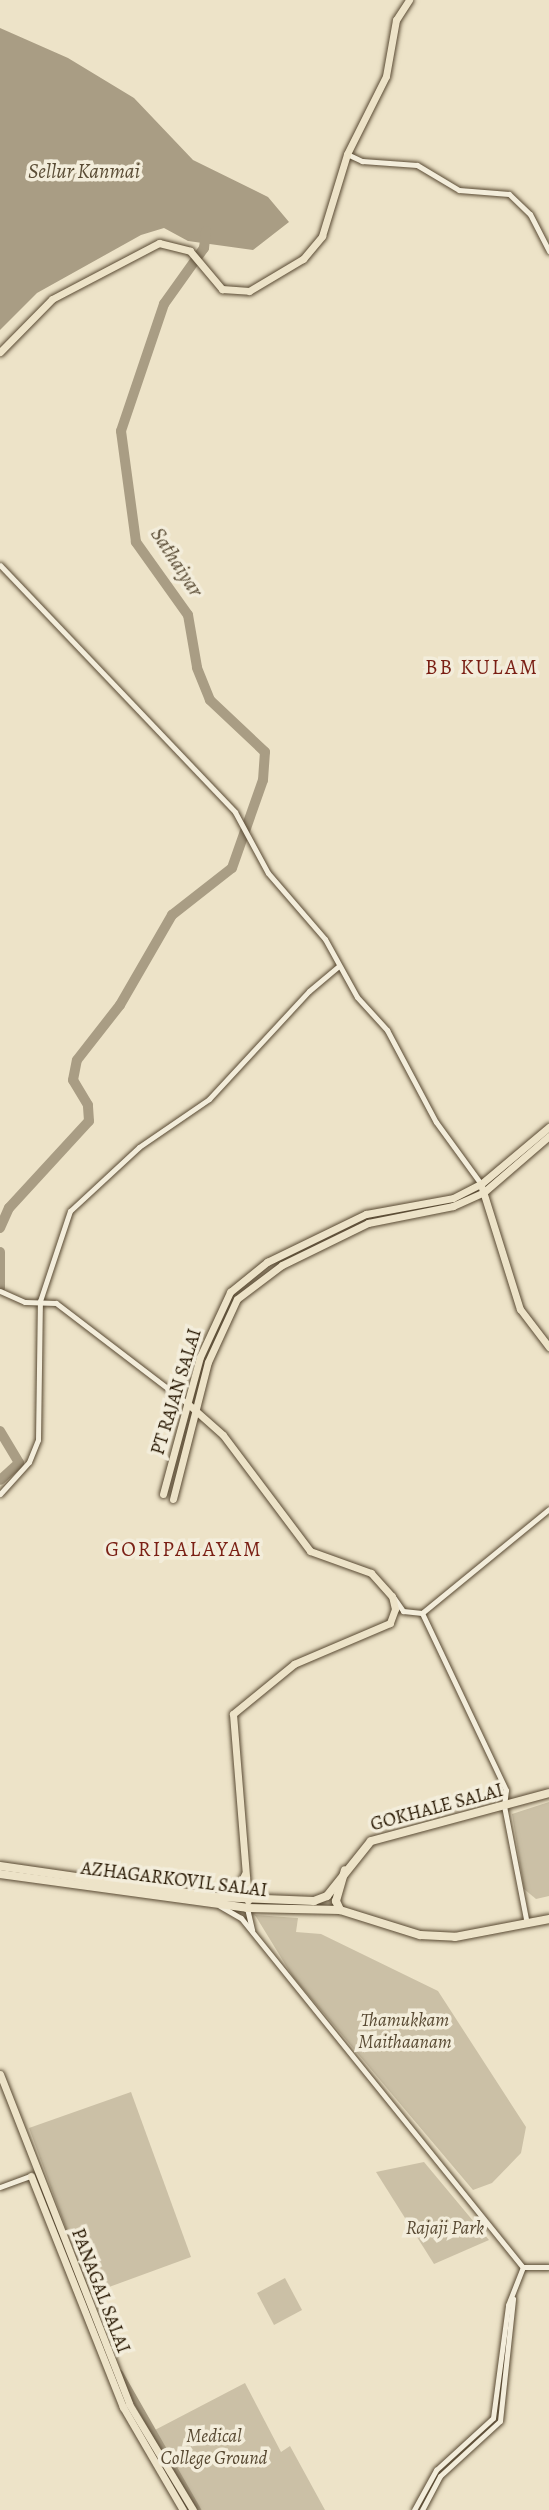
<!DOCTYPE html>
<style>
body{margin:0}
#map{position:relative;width:549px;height:2510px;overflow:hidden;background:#ede3c8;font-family:Alegreya,serif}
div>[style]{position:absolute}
.green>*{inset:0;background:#cbc0a6}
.water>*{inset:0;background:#a99d84}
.canal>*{height:6px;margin:-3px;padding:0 3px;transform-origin:3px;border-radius:3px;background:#a99d84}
.river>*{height:10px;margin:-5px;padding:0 5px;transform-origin:5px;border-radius:5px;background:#a99d84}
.roads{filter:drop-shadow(0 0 2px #584932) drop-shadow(0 0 2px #584932)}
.minor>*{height:5px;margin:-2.5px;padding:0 2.5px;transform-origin:2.5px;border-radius:2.5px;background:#f3eddb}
.major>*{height:7px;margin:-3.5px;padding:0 3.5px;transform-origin:3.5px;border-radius:3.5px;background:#ede3c8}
.highway>*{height:8px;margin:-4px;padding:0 4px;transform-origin:4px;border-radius:4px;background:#ede3c8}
span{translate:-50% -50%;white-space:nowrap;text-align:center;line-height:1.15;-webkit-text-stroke:7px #f3eddb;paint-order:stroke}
.street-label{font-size:19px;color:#261600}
.park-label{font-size:19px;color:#584932;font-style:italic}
.water-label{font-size:21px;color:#5a4c35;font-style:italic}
.neighbourhood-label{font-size:21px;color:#7a1f14;letter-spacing:2px}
</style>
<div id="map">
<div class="green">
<div style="clip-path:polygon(549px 1802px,549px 1896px,536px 1899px,524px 1889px,512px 1814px)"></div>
<div style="clip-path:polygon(255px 1915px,298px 1918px,296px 1932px,321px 1934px,438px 1991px,526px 2127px,521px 2153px,492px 2183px,473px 2190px,293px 1977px)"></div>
<div style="clip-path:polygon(131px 2092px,191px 2257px,90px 2294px,29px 2128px)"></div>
<div style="clip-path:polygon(424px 2162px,489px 2240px,434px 2264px,376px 2172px)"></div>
<div style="clip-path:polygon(285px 2278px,302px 2310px,274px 2325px,257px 2293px)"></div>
<div style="clip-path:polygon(245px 2383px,281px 2452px,290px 2446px,325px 2510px,201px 2510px,153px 2431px)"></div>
</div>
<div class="water">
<div style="clip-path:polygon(0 28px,68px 58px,134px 98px,193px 160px,268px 197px,289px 222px,253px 250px,188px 241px,164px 228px,141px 235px,37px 293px,0 330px)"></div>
</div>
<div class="canal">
<div style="left:120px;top:2373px;width:158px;rotate:60.3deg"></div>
</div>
<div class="river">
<div style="left:0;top:1228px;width:22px;rotate:-66deg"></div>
<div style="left:9px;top:1208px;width:118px;rotate:-47.4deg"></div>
<div style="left:89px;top:1121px;width:16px;rotate:-94deg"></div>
<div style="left:88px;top:1105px;width:29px;rotate:-121deg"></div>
<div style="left:73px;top:1080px;width:20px;rotate:-79deg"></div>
<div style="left:77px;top:1060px;width:70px;rotate:-52deg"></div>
<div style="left:120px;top:1005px;width:104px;rotate:-60deg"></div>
<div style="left:172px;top:915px;width:76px;rotate:-38.1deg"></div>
<div style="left:232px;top:868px;width:93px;rotate:-70.6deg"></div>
<div style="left:263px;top:780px;width:28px;rotate:-86deg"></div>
<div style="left:265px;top:752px;width:76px;rotate:-136.6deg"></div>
<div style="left:210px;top:700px;width:35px;rotate:-112deg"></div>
<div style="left:197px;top:667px;width:53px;rotate:-99.8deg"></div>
<div style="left:188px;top:615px;width:90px;rotate:-125.5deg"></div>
<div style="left:136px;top:542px;width:112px;rotate:-97.7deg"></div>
<div style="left:121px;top:431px;width:134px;rotate:-71.3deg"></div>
<div style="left:164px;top:304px;width:69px;rotate:-54.5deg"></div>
<div style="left:204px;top:248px;width:17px;rotate:-83deg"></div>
<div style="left:0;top:1252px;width:36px;rotate:90deg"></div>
<div style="left:0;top:1431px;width:37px;rotate:59deg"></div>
<div style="left:19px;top:1463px;width:25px;rotate:138deg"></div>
</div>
<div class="roads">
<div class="minor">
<div style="left:347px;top:154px;width:17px;rotate:25deg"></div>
<div style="left:362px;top:161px;width:55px;rotate:4.2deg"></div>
<div style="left:417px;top:165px;width:49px;rotate:30.8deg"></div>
<div style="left:459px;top:190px;width:50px;rotate:4.6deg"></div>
<div style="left:509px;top:194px;width:29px;rotate:44deg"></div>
<div style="left:530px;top:214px;width:42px;rotate:62.8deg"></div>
<div style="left:0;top:565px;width:341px;rotate:46.4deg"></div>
<div style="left:235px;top:812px;width:69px;rotate:61.6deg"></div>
<div style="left:268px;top:873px;width:87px;rotate:49.2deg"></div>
<div style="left:325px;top:939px;width:66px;rotate:61.1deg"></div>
<div style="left:357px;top:997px;width:45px;rotate:47.7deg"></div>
<div style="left:387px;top:1030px;width:104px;rotate:62deg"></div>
<div style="left:436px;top:1122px;width:77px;rotate:54deg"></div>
<div style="left:0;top:1291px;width:27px;rotate:24deg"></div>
<div style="left:25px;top:1302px;width:31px;rotate:2deg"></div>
<div style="left:56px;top:1303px;width:165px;rotate:37.4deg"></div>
<div style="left:0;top:1494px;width:43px;rotate:-47.8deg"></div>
<div style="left:29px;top:1462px;width:24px;rotate:-68deg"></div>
<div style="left:38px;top:1440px;width:139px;rotate:-89.2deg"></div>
<div style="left:40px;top:1301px;width:95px;rotate:-71.6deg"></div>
<div style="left:70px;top:1211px;width:94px;rotate:-42.8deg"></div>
<div style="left:139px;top:1147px;width:85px;rotate:-34.4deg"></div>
<div style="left:209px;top:1099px;width:147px;rotate:-47.2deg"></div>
<div style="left:309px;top:991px;width:39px;rotate:-40deg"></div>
<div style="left:394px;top:1598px;width:16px;rotate:55deg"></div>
<div style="left:403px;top:1611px;width:19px;rotate:6deg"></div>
<div style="left:220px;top:1906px;width:24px;rotate:30deg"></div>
<div style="left:241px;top:1918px;width:449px;rotate:51.1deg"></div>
<div style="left:247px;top:1908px;width:23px;rotate:77deg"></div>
<div style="left:527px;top:1924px;width:120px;rotate:-101deg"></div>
<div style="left:504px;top:1806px;width:16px;rotate:-83deg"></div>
<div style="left:506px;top:1790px;width:196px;rotate:-115.4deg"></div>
<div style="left:422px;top:1613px;width:164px;rotate:-39.3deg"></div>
<div style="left:0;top:2187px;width:33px;rotate:-20deg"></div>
<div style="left:523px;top:2267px;width:26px"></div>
<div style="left:414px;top:2510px;width:46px;rotate:-61.2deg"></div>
<div style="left:436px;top:2470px;width:77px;rotate:-42.4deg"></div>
<div style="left:493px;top:2418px;width:114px;rotate:-82.4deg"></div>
<div style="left:508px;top:2305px;width:41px;rotate:-68.5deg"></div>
<div style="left:422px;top:2510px;width:38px;rotate:-62deg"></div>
<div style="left:440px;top:2476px;width:81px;rotate:-42.5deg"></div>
<div style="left:500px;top:2421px;width:123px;rotate:-83.9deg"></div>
</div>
<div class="major">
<div style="left:0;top:352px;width:74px;rotate:-45.5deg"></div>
<div style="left:52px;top:299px;width:121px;rotate:-27.6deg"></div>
<div style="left:159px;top:243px;width:32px;rotate:14deg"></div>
<div style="left:190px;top:251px;width:50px;rotate:49.9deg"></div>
<div style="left:222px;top:289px;width:27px;rotate:4deg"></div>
<div style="left:249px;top:291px;width:63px;rotate:-30.7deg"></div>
<div style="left:303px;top:259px;width:30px;rotate:-50deg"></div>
<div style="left:322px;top:236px;width:86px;rotate:-73deg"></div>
<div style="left:347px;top:154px;width:87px;rotate:-63.4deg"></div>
<div style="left:386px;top:76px;width:57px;rotate:-79.9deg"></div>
<div style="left:396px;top:20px;width:24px;rotate:-57deg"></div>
<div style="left:482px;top:1188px;width:127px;rotate:72.6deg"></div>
<div style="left:520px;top:1309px;width:48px;rotate:52.7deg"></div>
<div style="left:187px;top:1403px;width:48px;rotate:41.6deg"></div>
<div style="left:223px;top:1435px;width:145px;rotate:53.1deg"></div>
<div style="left:310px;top:1551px;width:65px;rotate:19.8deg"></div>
<div style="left:371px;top:1573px;width:31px;rotate:48deg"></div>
<div style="left:392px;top:1596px;width:13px;rotate:77deg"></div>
<div style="left:395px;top:1609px;width:15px;rotate:110deg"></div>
<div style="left:390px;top:1623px;width:104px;rotate:156.9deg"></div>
<div style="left:294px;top:1664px;width:79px;rotate:140.7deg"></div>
<div style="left:233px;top:1714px;width:187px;rotate:85.4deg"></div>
<div style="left:163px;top:1494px;width:142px;rotate:-74.9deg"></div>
<div style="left:200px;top:1357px;width:72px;rotate:-65.2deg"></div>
<div style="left:230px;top:1292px;width:48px;rotate:-39deg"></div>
<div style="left:267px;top:1262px;width:110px;rotate:-25.9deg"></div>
<div style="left:366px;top:1214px;width:88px;rotate:-10.4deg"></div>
<div style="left:453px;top:1198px;width:31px;rotate:-27deg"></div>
<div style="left:481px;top:1184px;width:89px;rotate:-40deg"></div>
<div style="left:173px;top:1499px;width:141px;rotate:-75.7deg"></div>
<div style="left:208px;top:1362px;width:69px;rotate:-65.3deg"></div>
<div style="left:237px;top:1299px;width:56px;rotate:-37.1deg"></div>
<div style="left:282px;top:1265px;width:96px;rotate:-26deg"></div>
<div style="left:368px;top:1223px;width:87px;rotate:-11.3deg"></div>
<div style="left:453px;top:1206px;width:34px;rotate:-24deg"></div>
<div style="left:484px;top:1192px;width:86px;rotate:-40.7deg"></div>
<div style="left:223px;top:1895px;width:15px;rotate:-23deg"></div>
<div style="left:237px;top:1889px;width:17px;rotate:-62deg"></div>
<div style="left:0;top:2074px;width:354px;rotate:68.6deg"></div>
<div style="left:129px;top:2404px;width:124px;rotate:58.9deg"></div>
<div style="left:31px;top:2176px;width:249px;rotate:68.3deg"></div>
<div style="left:123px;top:2407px;width:119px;rotate:59.8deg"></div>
</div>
<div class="highway">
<div style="left:0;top:1866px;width:217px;rotate:8.2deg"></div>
<div style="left:215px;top:1897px;width:99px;rotate:2.3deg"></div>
<div style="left:314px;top:1901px;width:14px;rotate:-21deg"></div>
<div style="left:327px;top:1896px;width:70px;rotate:-51.3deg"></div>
<div style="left:371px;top:1841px;width:184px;rotate:-15.1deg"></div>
<div style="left:0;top:1874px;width:249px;rotate:7.8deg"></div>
<div style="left:247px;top:1908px;width:93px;rotate:1.2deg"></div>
<div style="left:340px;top:1910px;width:84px;rotate:17.4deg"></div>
<div style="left:420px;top:1935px;width:35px;rotate:3deg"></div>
<div style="left:455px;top:1937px;width:96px;rotate:-10.8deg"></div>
<div style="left:340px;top:1910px;width:10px;rotate:-114deg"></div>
<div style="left:336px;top:1901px;width:32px;rotate:-74deg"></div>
</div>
</div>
<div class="street-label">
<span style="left:177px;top:1392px;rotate:-73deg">PT RAJAN SALAI</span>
<span style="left:437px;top:1808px;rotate:-15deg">GOKHALE SALAI</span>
<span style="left:174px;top:1880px;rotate:7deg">AZHAGARKOVIL SALAI</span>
<span style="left:100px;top:2291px;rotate:69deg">PANAGAL SALAI</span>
</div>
<div class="park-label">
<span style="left:405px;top:2032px">Thamukkam<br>Maithaanam</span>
<span style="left:445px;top:2229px">Rajaji Park</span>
<span style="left:214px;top:2448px">Medical<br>College Ground</span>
</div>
<div class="water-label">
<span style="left:84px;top:171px">Sellur Kanmai</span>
<span style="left:177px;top:562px;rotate:57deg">Sathaiyar</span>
</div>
<div class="neighbourhood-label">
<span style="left:482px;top:667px">BB KULAM</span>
<span style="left:184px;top:1549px">GORIPALAYAM</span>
</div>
</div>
